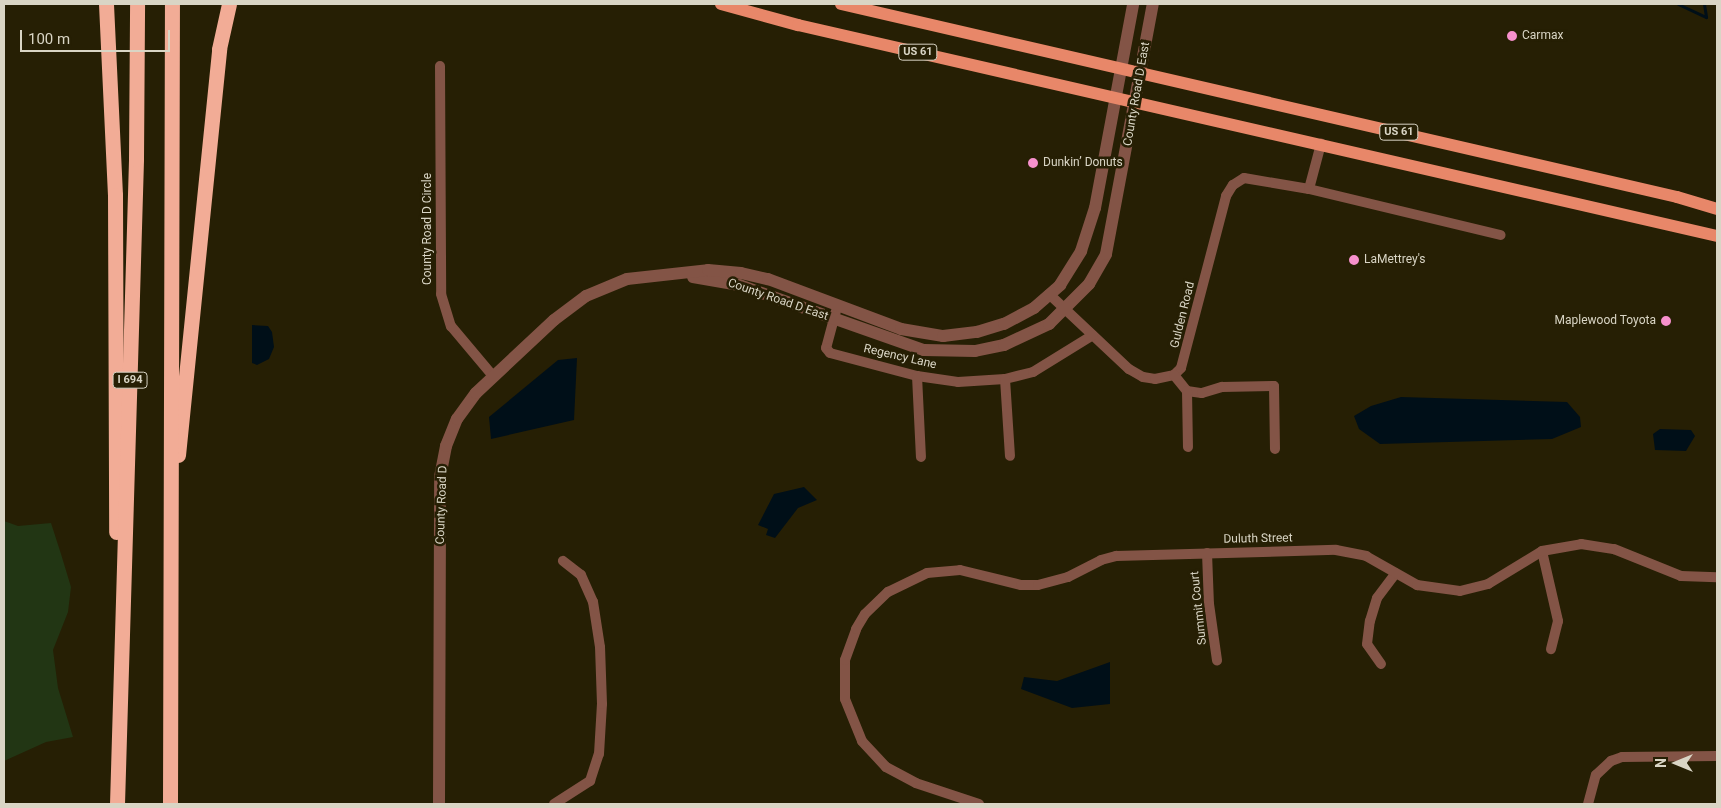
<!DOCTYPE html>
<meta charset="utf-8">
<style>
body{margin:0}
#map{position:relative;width:1721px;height:808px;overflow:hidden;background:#261f04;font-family:Roboto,sans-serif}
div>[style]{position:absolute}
.green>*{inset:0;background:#223614}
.water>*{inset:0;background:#000f18}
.stream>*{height:3px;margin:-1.5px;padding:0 1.5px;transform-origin:1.5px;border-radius:1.5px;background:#000f18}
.minor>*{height:10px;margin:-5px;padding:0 5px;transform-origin:5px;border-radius:5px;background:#835446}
.tertiary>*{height:12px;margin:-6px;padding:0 6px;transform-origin:6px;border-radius:6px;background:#835446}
.primary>*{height:12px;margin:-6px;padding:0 6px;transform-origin:6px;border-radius:6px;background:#e88769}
.motorway>*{height:15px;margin:-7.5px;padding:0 7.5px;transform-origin:7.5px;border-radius:7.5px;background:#f2ac96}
.dots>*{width:14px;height:14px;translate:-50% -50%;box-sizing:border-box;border:2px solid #261f04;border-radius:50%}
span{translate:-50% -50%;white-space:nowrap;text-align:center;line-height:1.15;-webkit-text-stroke:5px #261f04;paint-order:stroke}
.shield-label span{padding:1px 4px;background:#261f04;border:1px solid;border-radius:4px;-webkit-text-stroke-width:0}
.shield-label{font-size:11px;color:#d9d5c5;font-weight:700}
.poi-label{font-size:12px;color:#d9d5c5}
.left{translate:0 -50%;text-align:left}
.right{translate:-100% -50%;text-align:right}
.street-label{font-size:12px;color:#d9d5c5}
.frame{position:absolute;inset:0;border:5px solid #d9d5c5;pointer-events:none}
.north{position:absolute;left:1651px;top:738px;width:50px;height:50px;-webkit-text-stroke:4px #261f04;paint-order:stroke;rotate:270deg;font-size:14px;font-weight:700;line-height:20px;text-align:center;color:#d9d5c5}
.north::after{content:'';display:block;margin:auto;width:18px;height:22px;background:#d9d5c5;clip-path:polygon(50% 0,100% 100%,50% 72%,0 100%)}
.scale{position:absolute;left:20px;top:30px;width:150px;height:22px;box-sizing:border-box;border:2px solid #d9d5c5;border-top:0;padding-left:6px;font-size:15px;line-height:18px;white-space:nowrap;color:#d9d5c5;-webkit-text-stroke:4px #261f04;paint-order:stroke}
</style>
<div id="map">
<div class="green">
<div style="clip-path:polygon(4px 521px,18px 526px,51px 523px,61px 554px,71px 587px,68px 612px,53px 650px,58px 688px,73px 737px,46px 742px,4px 761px)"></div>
</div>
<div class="water">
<div style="clip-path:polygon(252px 325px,268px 326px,272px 332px,274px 347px,269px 359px,257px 365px,252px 363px)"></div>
<div style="clip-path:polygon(577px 358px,574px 420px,491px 439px,489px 417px,558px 360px)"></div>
<div style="clip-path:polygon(1401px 397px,1567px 402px,1580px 417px,1581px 427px,1552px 439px,1380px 444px,1359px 429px,1354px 416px,1371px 406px)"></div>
<div style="clip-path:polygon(1660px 429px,1691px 430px,1695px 436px,1686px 451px,1655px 450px,1653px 434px)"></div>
<div style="clip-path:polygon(804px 487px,817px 500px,798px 508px,775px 538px,766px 535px,768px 529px,758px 525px,774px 494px)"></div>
<div style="clip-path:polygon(1110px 662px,1110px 704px,1072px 708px,1021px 689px,1024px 677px,1057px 681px)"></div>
</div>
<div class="stream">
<div style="left:1678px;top:4px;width:31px;rotate:25deg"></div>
<div style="left:1704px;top:4px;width:13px;rotate:81deg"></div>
</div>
<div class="minor">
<div style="left:440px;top:66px;width:228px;rotate:89.7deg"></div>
<div style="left:441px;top:294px;width:34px;rotate:73deg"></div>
<div style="left:451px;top:326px;width:65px;rotate:50deg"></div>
<div style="left:1309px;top:189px;width:47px;rotate:-75.1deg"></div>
<div style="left:1049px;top:294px;width:110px;rotate:43.2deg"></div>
<div style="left:1129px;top:369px;width:16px;rotate:30deg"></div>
<div style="left:1143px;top:377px;width:12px;rotate:9deg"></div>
<div style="left:1155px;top:379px;width:19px;rotate:-12deg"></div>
<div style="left:1174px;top:375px;width:10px;rotate:-45deg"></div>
<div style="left:1181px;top:368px;width:178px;rotate:-75.3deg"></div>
<div style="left:1226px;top:196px;width:13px;rotate:-58deg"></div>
<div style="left:1233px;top:185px;width:13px;rotate:-32deg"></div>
<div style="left:1244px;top:178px;width:66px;rotate:9.6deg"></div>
<div style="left:1309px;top:189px;width:197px;rotate:13.5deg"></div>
<div style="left:836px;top:311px;width:38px;rotate:105deg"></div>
<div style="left:826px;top:348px;width:6px;rotate:51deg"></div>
<div style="left:830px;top:353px;width:90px;rotate:14.8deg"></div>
<div style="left:917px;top:376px;width:41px;rotate:8.3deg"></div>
<div style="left:958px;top:382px;width:47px;rotate:-3.7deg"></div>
<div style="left:1005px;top:379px;width:29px;rotate:-14deg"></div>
<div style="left:1033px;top:372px;width:70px;rotate:-31.7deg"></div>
<div style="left:1174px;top:375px;width:21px;rotate:51deg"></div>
<div style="left:1187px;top:391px;width:15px;rotate:8deg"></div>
<div style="left:1202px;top:393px;width:21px;rotate:-17deg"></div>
<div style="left:1222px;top:387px;width:52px;rotate:-1.1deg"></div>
<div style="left:1274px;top:386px;width:63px;rotate:89.1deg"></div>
<div style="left:917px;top:376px;width:81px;rotate:87.2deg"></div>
<div style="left:1005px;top:379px;width:77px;rotate:86.3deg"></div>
<div style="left:1187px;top:391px;width:56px;rotate:89deg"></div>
<div style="left:1542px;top:551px;width:72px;rotate:77.1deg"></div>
<div style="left:1558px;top:621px;width:29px;rotate:104deg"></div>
<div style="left:1207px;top:553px;width:51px;rotate:87.8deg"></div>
<div style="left:1209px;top:604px;width:57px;rotate:81.9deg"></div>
<div style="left:1381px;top:664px;width:24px;rotate:-125deg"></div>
<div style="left:1367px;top:644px;width:23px;rotate:-83deg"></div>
<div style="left:1370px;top:621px;width:24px;rotate:-73deg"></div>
<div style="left:1377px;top:598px;width:31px;rotate:-53deg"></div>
<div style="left:554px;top:804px;width:43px;rotate:-32.6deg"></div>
<div style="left:590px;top:781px;width:28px;rotate:-72deg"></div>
<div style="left:599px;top:754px;width:50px;rotate:-86.6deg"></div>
<div style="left:602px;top:704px;width:57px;rotate:-92deg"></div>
<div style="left:600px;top:647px;width:46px;rotate:-98.8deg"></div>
<div style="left:593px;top:602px;width:30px;rotate:-114deg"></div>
<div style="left:581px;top:575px;width:23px;rotate:-142deg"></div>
<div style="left:979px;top:804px;width:66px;rotate:-161.6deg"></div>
<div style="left:916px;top:783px;width:34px;rotate:-152deg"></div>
<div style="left:886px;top:767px;width:35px;rotate:-133deg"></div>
<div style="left:862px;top:741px;width:45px;rotate:-112deg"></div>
<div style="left:845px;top:699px;width:39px;rotate:-90deg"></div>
<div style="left:845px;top:660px;width:33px;rotate:-70deg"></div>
<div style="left:856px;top:629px;width:17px;rotate:-59deg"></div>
<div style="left:865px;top:614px;width:32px;rotate:-44deg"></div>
<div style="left:888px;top:592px;width:43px;rotate:-26deg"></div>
<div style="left:927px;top:573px;width:33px;rotate:-5deg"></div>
<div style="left:960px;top:570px;width:63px;rotate:13.8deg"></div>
<div style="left:1021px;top:585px;width:17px"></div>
<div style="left:1038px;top:585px;width:31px;rotate:-15deg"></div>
<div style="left:1068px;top:577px;width:37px;rotate:-27deg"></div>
<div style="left:1101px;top:560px;width:16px;rotate:-15deg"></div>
<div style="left:1116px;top:556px;width:220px;rotate:-1.6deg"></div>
<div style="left:1336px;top:550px;width:31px;rotate:11deg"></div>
<div style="left:1366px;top:556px;width:59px;rotate:29.6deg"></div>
<div style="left:1417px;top:585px;width:43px;rotate:7.9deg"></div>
<div style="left:1460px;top:591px;width:29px;rotate:-14deg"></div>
<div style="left:1488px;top:584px;width:63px;rotate:-31.4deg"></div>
<div style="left:1542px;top:551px;width:40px;rotate:-10deg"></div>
<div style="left:1581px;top:544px;width:33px;rotate:9deg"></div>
<div style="left:1614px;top:549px;width:72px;rotate:21.9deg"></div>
<div style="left:1681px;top:576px;width:36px;rotate:2deg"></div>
<div style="left:1588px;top:804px;width:30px;rotate:-75deg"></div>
<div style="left:1596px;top:775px;width:21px;rotate:-43deg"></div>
<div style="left:1611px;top:761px;width:12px;rotate:-20deg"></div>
<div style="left:1622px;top:757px;width:95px;rotate:-0.6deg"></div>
</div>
<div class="tertiary">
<div style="left:693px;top:277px;width:47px;rotate:9.9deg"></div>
<div style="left:739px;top:285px;width:196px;rotate:19.4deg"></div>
<div style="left:924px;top:350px;width:51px;rotate:1.1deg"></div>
<div style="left:975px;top:351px;width:30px;rotate:-12deg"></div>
<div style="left:1004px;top:345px;width:50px;rotate:-25deg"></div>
<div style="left:1049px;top:324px;width:57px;rotate:-45deg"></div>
<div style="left:1089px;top:284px;width:34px;rotate:-60deg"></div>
<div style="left:1106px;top:254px;width:254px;rotate:-79.4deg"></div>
<div style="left:439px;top:804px;width:327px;rotate:-89.8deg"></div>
<div style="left:440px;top:477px;width:32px;rotate:-79deg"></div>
<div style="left:446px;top:446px;width:29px;rotate:-68deg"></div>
<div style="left:457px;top:419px;width:32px;rotate:-54deg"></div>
<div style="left:476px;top:393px;width:107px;rotate:-43.1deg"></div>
<div style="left:554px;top:320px;width:40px;rotate:-37deg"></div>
<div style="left:586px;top:296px;width:44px;rotate:-22.5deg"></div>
<div style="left:627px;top:279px;width:81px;rotate:-6.3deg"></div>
<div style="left:708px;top:270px;width:33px;rotate:5deg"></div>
<div style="left:741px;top:273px;width:28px;rotate:13deg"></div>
<div style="left:768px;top:279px;width:142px;rotate:20.6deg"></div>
<div style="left:901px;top:329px;width:43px;rotate:9.5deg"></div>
<div style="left:943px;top:336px;width:34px;rotate:-7deg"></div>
<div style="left:977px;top:332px;width:28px;rotate:-17deg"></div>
<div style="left:1004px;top:324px;width:34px;rotate:-28deg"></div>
<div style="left:1034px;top:308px;width:35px;rotate:-41deg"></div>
<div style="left:1060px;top:285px;width:40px;rotate:-58deg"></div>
<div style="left:1081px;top:251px;width:45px;rotate:-72deg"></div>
<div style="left:1095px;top:208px;width:208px;rotate:-79.4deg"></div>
</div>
<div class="primary">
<div style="left:721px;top:4px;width:80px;rotate:15.3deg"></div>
<div style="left:798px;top:25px;width:943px;rotate:12.93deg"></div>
<div style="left:841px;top:4px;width:858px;rotate:13deg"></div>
<div style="left:1677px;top:197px;width:42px;rotate:16.7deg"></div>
</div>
<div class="motorway">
<div style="left:106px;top:4px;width:191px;rotate:87.3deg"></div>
<div style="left:115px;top:195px;width:337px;rotate:89.8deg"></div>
<div style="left:178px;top:455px;width:408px;rotate:-84.2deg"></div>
<div style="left:219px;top:49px;width:46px;rotate:-77.5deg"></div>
<div style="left:117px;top:804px;width:645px;rotate:-88.31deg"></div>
<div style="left:136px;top:159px;width:155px;rotate:-89.6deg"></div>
<div style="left:170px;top:804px;width:800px;rotate:-89.86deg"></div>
</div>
<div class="dots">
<div style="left:1512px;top:36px;background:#f790cd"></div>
<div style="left:1033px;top:163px;background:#f790cd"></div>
<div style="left:1354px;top:260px;background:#f790cd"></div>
<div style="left:1666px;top:321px;background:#f790cd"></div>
</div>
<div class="shield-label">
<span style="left:918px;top:52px">US 61</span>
<span style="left:1399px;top:132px">US 61</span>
<span style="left:130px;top:380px">I 694</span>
</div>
<div class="poi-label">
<span class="left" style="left:1522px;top:36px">Carmax</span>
<span class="left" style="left:1043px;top:163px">Dunkin’ Donuts</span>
<span class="left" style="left:1364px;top:260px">LaMettrey's</span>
<span class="right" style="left:1656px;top:321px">Maplewood Toyota</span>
</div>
<div class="street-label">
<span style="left:1137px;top:94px;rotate:-80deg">County Road D East</span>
<span style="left:428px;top:229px;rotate:-90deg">County Road D Circle</span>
<span style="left:778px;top:300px;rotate:19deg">County Road D East</span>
<span style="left:1183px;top:315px;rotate:-76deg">Gulden Road</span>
<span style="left:900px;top:357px;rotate:13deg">Regency Lane</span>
<span style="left:442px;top:505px;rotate:-88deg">County Road D</span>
<span style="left:1258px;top:539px;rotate:-1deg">Duluth Street</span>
<span style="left:1199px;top:608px;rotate:-96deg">Summit Court</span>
</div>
<div class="frame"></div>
<div class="north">N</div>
<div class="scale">100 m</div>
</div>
